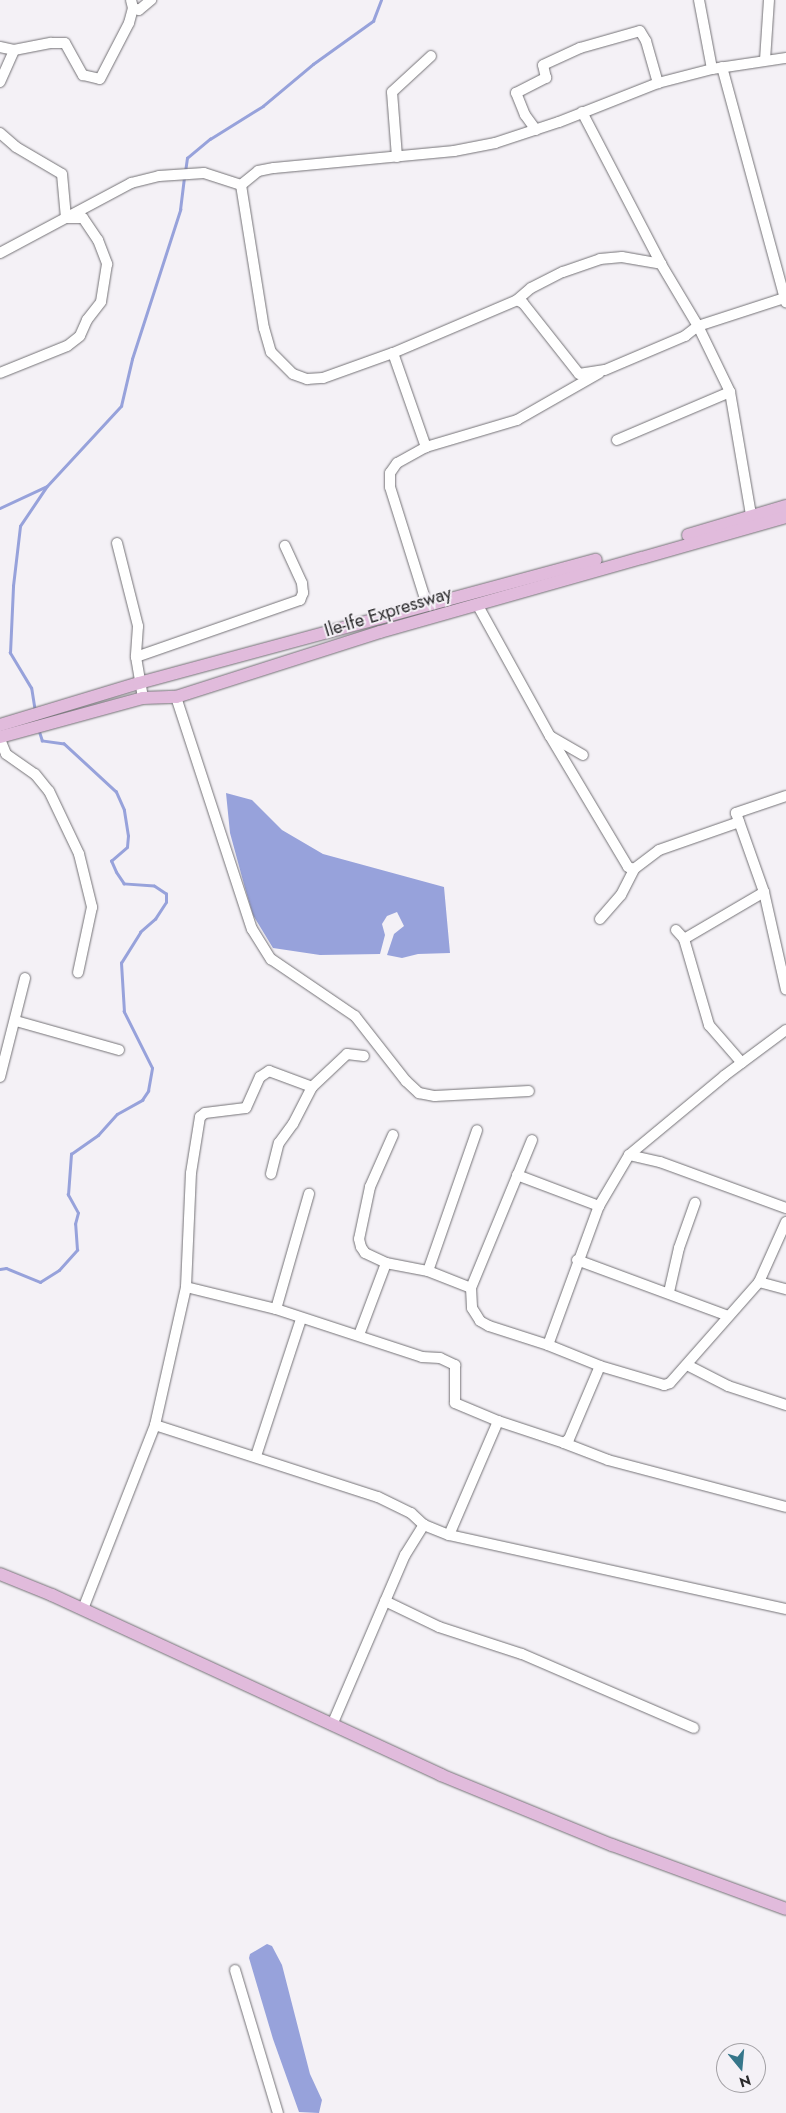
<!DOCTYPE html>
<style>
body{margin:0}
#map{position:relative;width:786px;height:2113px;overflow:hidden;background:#f4f1f6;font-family:Jost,sans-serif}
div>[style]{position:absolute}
.water>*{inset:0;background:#97a2db}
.stream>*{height:2.5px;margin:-1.25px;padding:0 1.25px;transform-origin:1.25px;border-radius:1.25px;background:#97a2db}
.roads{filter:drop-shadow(0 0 1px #747276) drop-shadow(0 0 1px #747276)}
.minor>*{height:10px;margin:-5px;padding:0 5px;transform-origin:5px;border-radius:5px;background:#fff}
.major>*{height:12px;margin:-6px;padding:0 6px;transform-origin:6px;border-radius:6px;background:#e1bbdc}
span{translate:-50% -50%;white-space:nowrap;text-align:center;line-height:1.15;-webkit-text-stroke:4px #f4f1f6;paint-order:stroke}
.street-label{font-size:18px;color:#2a292b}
.north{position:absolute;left:716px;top:2043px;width:50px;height:50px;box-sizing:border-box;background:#f4f1f6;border:1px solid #a3a1a5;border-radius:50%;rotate:163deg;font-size:14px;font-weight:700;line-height:20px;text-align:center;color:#2a292b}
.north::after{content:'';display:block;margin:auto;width:18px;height:22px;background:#36768a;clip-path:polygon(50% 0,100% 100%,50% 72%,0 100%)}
</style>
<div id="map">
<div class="water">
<div style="clip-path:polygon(226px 793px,252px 800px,282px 830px,323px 854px,444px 887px,450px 953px,418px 954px,402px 958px,387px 955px,394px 934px,404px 926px,397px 912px,387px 916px,382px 924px,385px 935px,380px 954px,320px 955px,273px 948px,253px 915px,245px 888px,230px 833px)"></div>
<div style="clip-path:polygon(267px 1944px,272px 1946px,282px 1965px,310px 2074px,322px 2100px,319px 2113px,299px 2112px,273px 2039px,249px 1958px,250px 1954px)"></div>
</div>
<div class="stream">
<div style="left:185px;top:172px;width:14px;rotate:-82deg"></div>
<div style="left:187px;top:158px;width:30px;rotate:-40deg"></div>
<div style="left:210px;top:139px;width:62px;rotate:-31.9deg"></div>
<div style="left:263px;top:106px;width:65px;rotate:-40deg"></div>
<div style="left:313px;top:64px;width:74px;rotate:-35.6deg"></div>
<div style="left:373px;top:21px;width:22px;rotate:-69deg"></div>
<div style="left:0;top:508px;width:50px;rotate:-25deg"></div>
<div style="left:35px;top:712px;width:24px;rotate:-99deg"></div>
<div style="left:31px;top:688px;width:41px;rotate:-121deg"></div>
<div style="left:10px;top:653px;width:67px;rotate:-87.4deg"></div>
<div style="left:13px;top:586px;width:60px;rotate:-83.3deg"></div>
<div style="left:20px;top:526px;width:48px;rotate:-56deg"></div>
<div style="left:47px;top:486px;width:109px;rotate:-47.2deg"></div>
<div style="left:121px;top:406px;width:48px;rotate:-76.8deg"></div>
<div style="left:132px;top:359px;width:157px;rotate:-72.1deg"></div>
<div style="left:180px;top:210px;width:32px;rotate:-83deg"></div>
<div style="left:0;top:1269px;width:6px;rotate:-9deg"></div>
<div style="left:6px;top:1268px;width:37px;rotate:22deg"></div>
<div style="left:40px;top:1282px;width:22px;rotate:-32deg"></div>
<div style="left:59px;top:1270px;width:27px;rotate:-48deg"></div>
<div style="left:77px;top:1250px;width:26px;rotate:-94deg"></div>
<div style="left:75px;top:1224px;width:11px;rotate:-75deg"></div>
<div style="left:78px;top:1213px;width:21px;rotate:-119deg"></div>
<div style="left:68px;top:1195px;width:41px;rotate:-85.8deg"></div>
<div style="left:71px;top:1154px;width:33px;rotate:-35deg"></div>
<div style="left:98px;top:1135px;width:28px;rotate:-48deg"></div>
<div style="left:117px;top:1114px;width:29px;rotate:-29deg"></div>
<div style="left:142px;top:1100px;width:11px;rotate:-56deg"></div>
<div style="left:148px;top:1091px;width:23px;rotate:-80deg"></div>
<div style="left:152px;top:1068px;width:63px;rotate:-116.6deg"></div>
<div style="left:124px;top:1012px;width:49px;rotate:-93.5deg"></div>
<div style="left:121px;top:963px;width:36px;rotate:-58deg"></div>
<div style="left:140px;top:932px;width:20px;rotate:-41deg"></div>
<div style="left:155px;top:919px;width:20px;rotate:-57deg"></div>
<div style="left:166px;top:902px;width:8px;rotate:-90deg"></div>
<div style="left:166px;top:894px;width:14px;rotate:-146deg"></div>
<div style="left:154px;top:886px;width:30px;rotate:-176deg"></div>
<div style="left:124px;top:884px;width:14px;rotate:-124deg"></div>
<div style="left:116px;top:872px;width:12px;rotate:-114deg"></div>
<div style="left:111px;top:861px;width:21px;rotate:-41deg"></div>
<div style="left:127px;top:847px;width:11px;rotate:-85deg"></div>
<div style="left:128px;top:836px;width:26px;rotate:-99deg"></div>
<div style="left:124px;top:810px;width:20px;rotate:-114deg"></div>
<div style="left:116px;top:792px;width:71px;rotate:-137.3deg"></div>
<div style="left:64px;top:744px;width:22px;rotate:-172deg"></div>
<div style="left:42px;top:741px;width:9px;rotate:-108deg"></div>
</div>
<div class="roads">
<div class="minor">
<div style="left:699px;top:0;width:70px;rotate:79.3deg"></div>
<div style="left:133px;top:8px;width:6px;rotate:18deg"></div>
<div style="left:139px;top:10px;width:16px;rotate:-40deg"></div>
<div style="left:0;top:47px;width:14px;rotate:12deg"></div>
<div style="left:765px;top:60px;width:60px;rotate:-86.2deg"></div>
<div style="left:722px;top:67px;width:244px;rotate:74.8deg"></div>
<div style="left:0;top:82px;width:35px;rotate:-66deg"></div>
<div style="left:14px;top:50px;width:38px;rotate:-11deg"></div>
<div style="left:51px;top:43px;width:14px"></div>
<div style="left:65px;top:43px;width:37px;rotate:61deg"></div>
<div style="left:83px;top:75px;width:17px;rotate:13deg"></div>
<div style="left:100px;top:79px;width:63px;rotate:-62.6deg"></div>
<div style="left:129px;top:23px;width:16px;rotate:-75deg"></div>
<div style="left:133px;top:8px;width:8px;rotate:-104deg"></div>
<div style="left:582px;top:112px;width:171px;rotate:62.5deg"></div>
<div style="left:661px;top:264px;width:72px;rotate:59.2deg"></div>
<div style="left:698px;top:326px;width:73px;rotate:64.1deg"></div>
<div style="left:730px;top:392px;width:125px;rotate:80.3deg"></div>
<div style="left:536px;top:130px;width:19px;rotate:-126deg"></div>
<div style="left:525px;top:115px;width:24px;rotate:-112deg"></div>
<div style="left:516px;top:93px;width:34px;rotate:-27deg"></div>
<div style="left:546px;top:78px;width:13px;rotate:-103deg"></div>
<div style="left:543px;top:65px;width:41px;rotate:-24.7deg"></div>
<div style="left:580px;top:48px;width:62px;rotate:-15.8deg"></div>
<div style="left:640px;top:31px;width:12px;rotate:59deg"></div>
<div style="left:646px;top:41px;width:44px;rotate:74.1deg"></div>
<div style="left:0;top:133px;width:21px;rotate:41deg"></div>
<div style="left:16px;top:147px;width:53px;rotate:30.4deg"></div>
<div style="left:62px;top:174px;width:44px;rotate:84.8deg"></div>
<div style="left:66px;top:218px;width:17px"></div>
<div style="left:83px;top:218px;width:27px;rotate:56deg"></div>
<div style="left:98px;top:240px;width:26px;rotate:69deg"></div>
<div style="left:107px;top:264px;width:38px;rotate:99deg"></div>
<div style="left:101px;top:302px;width:23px;rotate:128deg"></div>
<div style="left:87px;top:320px;width:17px;rotate:114deg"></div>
<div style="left:80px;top:336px;width:16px;rotate:142deg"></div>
<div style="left:67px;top:346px;width:72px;rotate:158.1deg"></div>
<div style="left:397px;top:157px;width:65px;rotate:-94.4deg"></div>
<div style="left:392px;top:92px;width:53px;rotate:-42.7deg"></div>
<div style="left:241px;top:185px;width:145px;rotate:80.9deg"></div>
<div style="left:264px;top:328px;width:25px;rotate:74deg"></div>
<div style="left:271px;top:352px;width:31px;rotate:45deg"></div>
<div style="left:293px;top:374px;width:15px;rotate:20deg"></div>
<div style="left:307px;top:379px;width:16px;rotate:-4deg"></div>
<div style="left:323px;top:378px;width:74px;rotate:-19.7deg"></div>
<div style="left:393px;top:353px;width:135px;rotate:-23.1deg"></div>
<div style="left:517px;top:300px;width:7px;rotate:27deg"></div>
<div style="left:523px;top:303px;width:90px;rotate:51.7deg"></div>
<div style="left:579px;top:374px;width:26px;rotate:-9deg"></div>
<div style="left:605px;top:370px;width:87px;rotate:-23deg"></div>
<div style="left:685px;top:336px;width:16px;rotate:-38deg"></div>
<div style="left:698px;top:326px;width:90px;rotate:-18deg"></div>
<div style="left:0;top:253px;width:149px;rotate:-28.1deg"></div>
<div style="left:131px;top:183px;width:29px;rotate:-14deg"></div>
<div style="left:159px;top:176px;width:45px;rotate:-3.8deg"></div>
<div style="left:204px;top:173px;width:39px;rotate:18deg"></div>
<div style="left:241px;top:185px;width:22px;rotate:-39deg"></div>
<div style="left:258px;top:171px;width:16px;rotate:-11deg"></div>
<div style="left:274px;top:168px;width:181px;rotate:-5.4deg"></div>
<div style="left:454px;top:151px;width:42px;rotate:-11deg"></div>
<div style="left:495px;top:143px;width:67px;rotate:-18.2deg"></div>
<div style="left:559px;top:122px;width:106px;rotate:-21.5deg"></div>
<div style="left:658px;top:83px;width:56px;rotate:-14.5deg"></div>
<div style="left:712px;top:69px;width:75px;rotate:-8.5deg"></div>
<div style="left:517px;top:300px;width:18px;rotate:-41deg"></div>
<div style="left:531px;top:288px;width:36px;rotate:-27deg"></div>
<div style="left:563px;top:272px;width:39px;rotate:-19deg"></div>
<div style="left:600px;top:259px;width:22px;rotate:-5deg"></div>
<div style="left:622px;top:257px;width:40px;rotate:10deg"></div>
<div style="left:393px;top:353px;width:100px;rotate:70.7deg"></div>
<div style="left:426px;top:447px;width:33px;rotate:151deg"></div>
<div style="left:397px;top:463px;width:12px;rotate:125deg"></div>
<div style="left:390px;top:473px;width:14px;rotate:90deg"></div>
<div style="left:390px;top:487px;width:124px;rotate:72.6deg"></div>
<div style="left:617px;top:440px;width:123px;rotate:-23deg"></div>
<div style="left:426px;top:447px;width:95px;rotate:-16.5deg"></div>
<div style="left:517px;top:420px;width:95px;rotate:-29.8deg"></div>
<div style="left:117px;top:543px;width:86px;rotate:75.8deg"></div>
<div style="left:138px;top:626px;width:31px;rotate:94deg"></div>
<div style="left:136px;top:657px;width:42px;rotate:80.3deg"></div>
<div style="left:477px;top:604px;width:151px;rotate:61.1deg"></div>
<div style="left:550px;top:736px;width:38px;rotate:30deg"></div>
<div style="left:136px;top:657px;width:174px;rotate:-19.2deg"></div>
<div style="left:300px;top:600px;width:8px;rotate:-67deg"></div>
<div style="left:303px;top:593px;width:10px;rotate:-96deg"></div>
<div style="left:302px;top:583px;width:41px;rotate:-114.7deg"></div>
<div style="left:176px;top:697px;width:244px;rotate:71.9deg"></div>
<div style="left:252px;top:929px;width:36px;rotate:58deg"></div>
<div style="left:271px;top:959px;width:102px;rotate:34.2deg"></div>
<div style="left:355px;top:1016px;width:83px;rotate:51.9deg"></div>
<div style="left:406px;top:1081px;width:18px;rotate:43deg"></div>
<div style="left:419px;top:1093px;width:16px;rotate:11deg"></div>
<div style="left:435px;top:1096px;width:94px;rotate:-3deg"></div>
<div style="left:550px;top:736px;width:152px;rotate:59.2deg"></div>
<div style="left:628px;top:867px;width:6px;rotate:18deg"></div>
<div style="left:634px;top:869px;width:31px;rotate:-37deg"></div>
<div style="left:659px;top:850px;width:85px;rotate:-19.3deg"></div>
<div style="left:0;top:739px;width:16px;rotate:68deg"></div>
<div style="left:6px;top:754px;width:35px;rotate:35deg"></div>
<div style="left:35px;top:774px;width:22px;rotate:51deg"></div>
<div style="left:49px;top:791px;width:70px;rotate:64.5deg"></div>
<div style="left:79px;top:854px;width:55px;rotate:76.2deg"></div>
<div style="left:92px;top:907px;width:67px;rotate:102deg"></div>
<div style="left:786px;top:796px;width:53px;rotate:161.2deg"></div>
<div style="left:736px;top:813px;width:84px;rotate:70.5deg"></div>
<div style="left:764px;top:892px;width:100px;rotate:77.3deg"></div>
<div style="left:600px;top:919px;width:32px;rotate:-49deg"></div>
<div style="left:621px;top:895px;width:29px;rotate:-63deg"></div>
<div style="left:676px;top:930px;width:12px;rotate:48deg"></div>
<div style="left:684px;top:939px;width:90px;rotate:73.8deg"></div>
<div style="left:709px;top:1025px;width:50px;rotate:49deg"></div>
<div style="left:684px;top:939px;width:93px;rotate:-30.4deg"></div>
<div style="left:16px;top:1021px;width:107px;rotate:15.7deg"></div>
<div style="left:0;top:1077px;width:102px;rotate:-75.8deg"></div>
<div style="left:393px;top:1135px;width:57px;rotate:113.9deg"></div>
<div style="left:370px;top:1187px;width:53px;rotate:101.9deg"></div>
<div style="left:359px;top:1239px;width:8px;rotate:76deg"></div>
<div style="left:361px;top:1247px;width:7px;rotate:56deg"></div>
<div style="left:365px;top:1253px;width:23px;rotate:25deg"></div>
<div style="left:386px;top:1263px;width:43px;rotate:10.8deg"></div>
<div style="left:428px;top:1271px;width:46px;rotate:21.6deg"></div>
<div style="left:532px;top:1140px;width:160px;rotate:112.4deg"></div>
<div style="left:471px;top:1288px;width:20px;rotate:87deg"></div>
<div style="left:472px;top:1308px;width:15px;rotate:58deg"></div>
<div style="left:480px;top:1321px;width:10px;rotate:29deg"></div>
<div style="left:489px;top:1326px;width:62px;rotate:17.9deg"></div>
<div style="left:548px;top:1345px;width:56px;rotate:22deg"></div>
<div style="left:600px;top:1366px;width:67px;rotate:16.5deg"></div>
<div style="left:664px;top:1385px;width:6px;rotate:-18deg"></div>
<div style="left:670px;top:1383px;width:135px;rotate:-48.6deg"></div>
<div style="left:759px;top:1282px;width:66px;rotate:-65.8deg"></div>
<div style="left:629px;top:1155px;width:32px;rotate:13deg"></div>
<div style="left:660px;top:1162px;width:134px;rotate:20.1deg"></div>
<div style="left:271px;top:1174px;width:32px;rotate:-76deg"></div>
<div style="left:279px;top:1143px;width:24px;rotate:-54deg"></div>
<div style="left:293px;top:1124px;width:42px;rotate:-62.8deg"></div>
<div style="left:312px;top:1087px;width:48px;rotate:-43.3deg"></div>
<div style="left:347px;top:1054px;width:17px;rotate:7deg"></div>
<div style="left:517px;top:1175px;width:88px;rotate:20.7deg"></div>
<div style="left:577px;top:1260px;width:161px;rotate:20.3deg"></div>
<div style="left:428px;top:1271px;width:149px;rotate:-70.8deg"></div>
<div style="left:759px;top:1282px;width:28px;rotate:15deg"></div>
<div style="left:186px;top:1287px;width:93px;rotate:13.7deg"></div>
<div style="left:276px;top:1309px;width:154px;rotate:18.2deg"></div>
<div style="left:422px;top:1357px;width:18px;rotate:3deg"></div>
<div style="left:440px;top:1358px;width:17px;rotate:25deg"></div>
<div style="left:455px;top:1365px;width:38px;rotate:90deg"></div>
<div style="left:455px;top:1403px;width:47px;rotate:22.7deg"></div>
<div style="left:669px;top:1292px;width:45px;rotate:-77.2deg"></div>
<div style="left:679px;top:1248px;width:48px;rotate:-70.4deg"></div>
<div style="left:276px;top:1309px;width:120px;rotate:-74deg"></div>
<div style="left:359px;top:1335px;width:77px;rotate:-69.4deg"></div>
<div style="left:548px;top:1345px;width:148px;rotate:-69.9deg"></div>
<div style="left:599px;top:1206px;width:59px;rotate:-59.5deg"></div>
<div style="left:629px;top:1155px;width:124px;rotate:-39.7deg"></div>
<div style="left:724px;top:1076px;width:77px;rotate:-36.6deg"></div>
<div style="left:689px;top:1366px;width:44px;rotate:27.1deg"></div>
<div style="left:728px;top:1386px;width:61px;rotate:18.1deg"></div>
<div style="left:155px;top:1425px;width:234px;rotate:17.9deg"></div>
<div style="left:378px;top:1497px;width:37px;rotate:26deg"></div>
<div style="left:411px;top:1513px;width:18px;rotate:43deg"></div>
<div style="left:424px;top:1525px;width:27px;rotate:22deg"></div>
<div style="left:449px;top:1535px;width:345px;rotate:12.4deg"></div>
<div style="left:564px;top:1443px;width:47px;rotate:21.1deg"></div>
<div style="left:608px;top:1460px;width:184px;rotate:14.8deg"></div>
<div style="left:256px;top:1456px;width:144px;rotate:-71.8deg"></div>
<div style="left:449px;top:1535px;width:124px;rotate:-66.7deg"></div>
<div style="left:498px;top:1421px;width:70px;rotate:18.4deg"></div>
<div style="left:564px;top:1443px;width:6px;rotate:-39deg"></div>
<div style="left:569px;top:1439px;width:79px;rotate:-67deg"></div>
<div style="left:385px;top:1601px;width:60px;rotate:25.7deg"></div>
<div style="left:439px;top:1627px;width:87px;rotate:18deg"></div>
<div style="left:522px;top:1654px;width:187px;rotate:23.3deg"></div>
<div style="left:83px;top:1609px;width:198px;rotate:-68.6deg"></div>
<div style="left:155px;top:1425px;width:141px;rotate:-77.3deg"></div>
<div style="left:186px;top:1287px;width:114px;rotate:-87.5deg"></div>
<div style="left:191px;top:1173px;width:57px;rotate:-80.9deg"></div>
<div style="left:200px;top:1117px;width:6px;rotate:-39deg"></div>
<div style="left:205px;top:1113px;width:41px;rotate:-7deg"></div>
<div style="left:246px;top:1108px;width:34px;rotate:-66deg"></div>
<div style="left:260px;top:1077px;width:11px;rotate:-34deg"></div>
<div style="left:269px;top:1071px;width:46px;rotate:20.4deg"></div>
<div style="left:332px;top:1725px;width:185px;rotate:-66.8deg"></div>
<div style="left:405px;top:1555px;width:36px;rotate:-58deg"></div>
<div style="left:235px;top:1970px;width:149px;rotate:73.3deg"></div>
</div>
<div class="major">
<div style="left:688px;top:535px;width:102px;rotate:-16.5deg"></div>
<div style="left:0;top:725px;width:145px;rotate:-16.8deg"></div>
<div style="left:139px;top:683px;width:473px;rotate:-15.1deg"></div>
<div style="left:0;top:737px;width:148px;rotate:-15.3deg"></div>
<div style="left:143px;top:698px;width:33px;rotate:-2deg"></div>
<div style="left:176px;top:697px;width:214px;rotate:-17.7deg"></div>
<div style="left:380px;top:632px;width:422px;rotate:-15.8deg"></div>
<div style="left:0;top:1574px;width:56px;rotate:22deg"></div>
<div style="left:52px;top:1595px;width:429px;rotate:24.8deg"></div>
<div style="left:441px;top:1775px;width:185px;rotate:22.3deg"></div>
<div style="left:612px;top:1845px;width:185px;rotate:20.2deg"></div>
</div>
</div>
<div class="street-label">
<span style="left:388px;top:612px;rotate:-17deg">Ile-Ife Expressway</span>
</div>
<div class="north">N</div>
</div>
